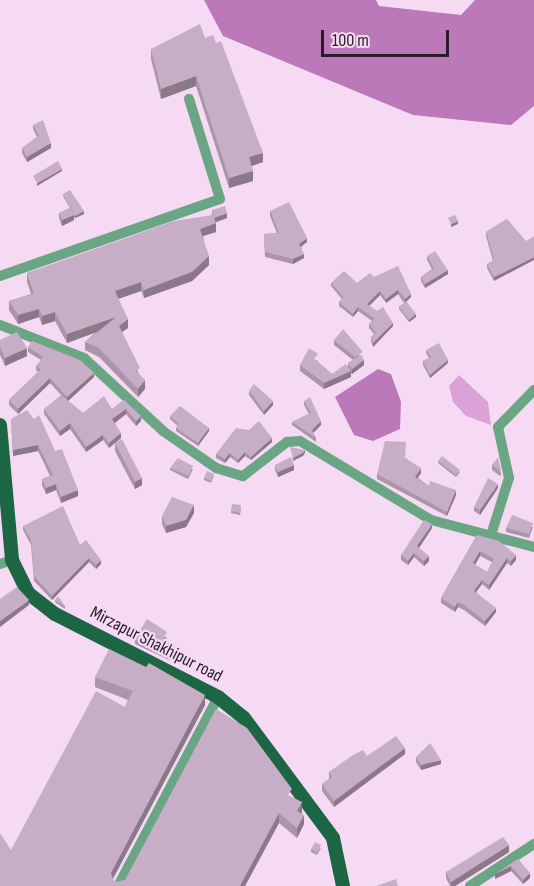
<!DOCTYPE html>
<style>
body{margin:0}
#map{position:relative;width:534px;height:886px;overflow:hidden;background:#f6daf4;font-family:"Sofia Sans Condensed",sans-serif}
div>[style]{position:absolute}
.green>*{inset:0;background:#dba2d8}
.water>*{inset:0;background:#bc79b9}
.minor>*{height:10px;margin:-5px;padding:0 5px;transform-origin:5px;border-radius:5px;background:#6aa684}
.major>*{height:14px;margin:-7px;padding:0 7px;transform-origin:7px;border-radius:7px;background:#1d6644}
.wall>*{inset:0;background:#ab95a9}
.shaded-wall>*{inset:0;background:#8b798a}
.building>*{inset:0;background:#c7adc5}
span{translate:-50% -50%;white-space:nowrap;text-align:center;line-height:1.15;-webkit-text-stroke:4.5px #f6daf4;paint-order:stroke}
.street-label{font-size:18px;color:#281e28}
.scale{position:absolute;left:321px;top:30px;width:128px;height:27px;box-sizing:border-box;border:3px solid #281e28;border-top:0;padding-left:8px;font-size:18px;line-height:21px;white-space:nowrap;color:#281e28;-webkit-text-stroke:4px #f6daf4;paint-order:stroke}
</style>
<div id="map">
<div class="green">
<div style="clip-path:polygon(459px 375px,488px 402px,491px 425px,466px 416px,453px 402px,449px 386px)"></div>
</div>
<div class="water">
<div style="clip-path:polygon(204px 0,376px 0,379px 6px,461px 15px,475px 0,534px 0,534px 106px,511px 125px,413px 115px,223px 36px)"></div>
<div style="clip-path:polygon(378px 369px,391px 374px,401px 402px,400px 429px,373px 441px,354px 435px,335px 397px)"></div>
</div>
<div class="minor">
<div style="left:0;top:276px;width:233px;rotate:-19.3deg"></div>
<div style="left:220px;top:199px;width:105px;rotate:-107.2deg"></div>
<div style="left:0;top:325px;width:90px;rotate:21.4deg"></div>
<div style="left:84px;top:358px;width:108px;rotate:42.7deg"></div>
<div style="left:163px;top:431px;width:65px;rotate:34.9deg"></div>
<div style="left:216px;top:468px;width:28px;rotate:17deg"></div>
<div style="left:243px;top:476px;width:56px;rotate:-37.7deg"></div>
<div style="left:287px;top:442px;width:13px;rotate:-4deg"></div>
<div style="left:300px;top:441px;width:153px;rotate:31.1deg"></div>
<div style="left:431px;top:520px;width:106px;rotate:14.7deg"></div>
<div style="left:491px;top:535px;width:60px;rotate:-72.5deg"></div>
<div style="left:509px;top:478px;width:52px;rotate:-102.2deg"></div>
<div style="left:498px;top:427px;width:52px;rotate:-45.8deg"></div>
<div style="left:0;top:564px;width:13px;rotate:-18deg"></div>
<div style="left:118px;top:886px;width:214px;rotate:-62.1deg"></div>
<div style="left:470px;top:886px;width:77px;rotate:-33.3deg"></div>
</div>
<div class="major">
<div style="left:0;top:425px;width:136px;rotate:84.9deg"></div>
<div style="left:12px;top:560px;width:37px;rotate:64deg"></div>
<div style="left:28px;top:593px;width:34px;rotate:38deg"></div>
<div style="left:55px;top:614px;width:183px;rotate:27deg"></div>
<div style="left:218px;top:697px;width:33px;rotate:39deg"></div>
<div style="left:244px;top:718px;width:149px;rotate:53.4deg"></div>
<div style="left:333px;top:838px;width:49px;rotate:78.2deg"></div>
</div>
<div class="wall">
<div style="clip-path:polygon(205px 38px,263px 162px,252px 166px,253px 181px,229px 188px,196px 86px,161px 99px,151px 59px,151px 49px)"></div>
<div style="clip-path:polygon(33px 125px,51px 148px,27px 162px,22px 153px,22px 148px,37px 137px,33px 129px)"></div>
<div style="clip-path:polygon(63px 194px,84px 214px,75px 218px,74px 217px,74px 220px,62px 226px,59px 218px,59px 213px,70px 208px,63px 196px)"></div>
<div style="clip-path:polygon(212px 210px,227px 218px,215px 222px,216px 232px,203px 236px,209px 265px,192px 281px,144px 298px,141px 291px,118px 299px,128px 328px,122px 332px,145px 389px,138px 397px,99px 357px,85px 350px,85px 342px,96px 332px,67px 343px,55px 321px,42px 325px,39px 317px,18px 324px,9px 310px,9px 301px,31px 294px,27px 282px,27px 273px,212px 215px)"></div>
<div style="clip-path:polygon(270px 211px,307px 242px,301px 247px,304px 258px,293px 264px,265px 257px,264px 234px,277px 233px,270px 216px)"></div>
<div style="clip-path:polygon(507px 219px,494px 281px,487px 268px,487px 264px,493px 261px,486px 236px,486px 232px)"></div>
<div style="clip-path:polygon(427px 256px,448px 274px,425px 288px,421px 281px,421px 277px,432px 269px,427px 260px)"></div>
<div style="clip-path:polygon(374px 277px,411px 297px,406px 301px,416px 317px,409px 322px,399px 309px,399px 307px,404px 303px,398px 294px,386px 303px,380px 295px,369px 306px,393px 326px,373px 347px,371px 341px,371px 337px,374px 334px,369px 328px,369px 324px,372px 321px,358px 311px,353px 317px,339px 306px,339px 302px,342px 299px,331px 286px,331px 283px,357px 283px)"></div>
<div style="clip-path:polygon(0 340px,27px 356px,5px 366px,0 355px)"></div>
<div style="clip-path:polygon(334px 340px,363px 357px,362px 357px,364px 365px,352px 374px,351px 373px,351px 377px,324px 389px,300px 371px,300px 365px,318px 360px,317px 361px,332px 374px,348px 367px,348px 363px,353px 360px,334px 345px)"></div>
<div style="clip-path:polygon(28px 347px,94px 377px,68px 401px,83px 413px,112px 409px,124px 400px,141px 421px,136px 426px,126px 414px,115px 423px,121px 438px,116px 442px,142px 485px,135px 489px,115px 451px,115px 443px,109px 448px,103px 440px,86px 452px,70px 429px,60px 436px,44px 414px,44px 409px,62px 396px,50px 383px,18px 414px,9px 405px,9px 400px,38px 372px,36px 370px,36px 366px,41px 360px,28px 352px)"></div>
<div style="clip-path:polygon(426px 350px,448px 363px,430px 378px,423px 365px,423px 361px,429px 358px,426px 353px)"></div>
<div style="clip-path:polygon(249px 391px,273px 405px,264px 415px,249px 395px)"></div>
<div style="clip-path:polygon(304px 401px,321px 425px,313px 433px,316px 438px,316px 442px,292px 425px,292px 422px,309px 414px,304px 405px)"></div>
<div style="clip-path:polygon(170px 416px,209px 431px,198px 446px,176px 431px,176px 428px,178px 426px,170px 419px)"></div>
<div style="clip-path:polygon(11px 419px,55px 451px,78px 496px,61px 503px,56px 490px,46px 494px,42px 485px,42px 479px,50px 476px,38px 451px,13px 456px)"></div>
<div style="clip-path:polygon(272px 442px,251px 460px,245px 456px,238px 463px,230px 457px,225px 463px,216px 458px,216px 454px)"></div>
<div style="clip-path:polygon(406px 458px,421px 473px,418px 478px,429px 486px,456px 495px,447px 516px,377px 479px,377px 474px)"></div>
<div style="clip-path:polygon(498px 458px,501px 475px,500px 476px,492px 470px,492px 465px)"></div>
<div style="clip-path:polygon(438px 461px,460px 472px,456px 477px,438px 463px)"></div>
<div style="clip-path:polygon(275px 465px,294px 470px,278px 477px,275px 470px)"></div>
<div style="clip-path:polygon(170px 468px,193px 469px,188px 479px,170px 470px)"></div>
<div style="clip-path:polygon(214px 476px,211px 483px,204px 480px,204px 478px)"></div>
<div style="clip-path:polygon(498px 488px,480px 515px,474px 511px,474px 507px)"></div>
<div style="clip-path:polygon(241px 508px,240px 515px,231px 513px,231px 511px)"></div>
<div style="clip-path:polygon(194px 513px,186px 527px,166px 533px,162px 524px,162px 516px)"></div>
<div style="clip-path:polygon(23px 526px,80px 545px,101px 564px,96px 569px,89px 562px,52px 600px,34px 581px,31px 545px,23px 530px)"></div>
<div style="clip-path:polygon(533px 527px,529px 538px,506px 532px,506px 528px)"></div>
<div style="clip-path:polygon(432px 528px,419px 548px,429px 561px,424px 566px,414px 557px,408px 565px,401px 560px,401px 555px)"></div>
<div style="clip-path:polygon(evenodd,477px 535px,516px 560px,511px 566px,507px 563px,489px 590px,482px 584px,476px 592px,496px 612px,485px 626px,464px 610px,458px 607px,455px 612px,441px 603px,441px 598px,477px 535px,480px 556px,492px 562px,487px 572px,475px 565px,480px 556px)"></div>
<div style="clip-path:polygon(55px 600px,65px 606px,65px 609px,55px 602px)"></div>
<div style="clip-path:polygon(167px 637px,165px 641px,174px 651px,169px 660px,135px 644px,135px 639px)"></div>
<div style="clip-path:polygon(95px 677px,205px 705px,113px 879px,114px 882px,125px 880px,292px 797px,302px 812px,304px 824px,297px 838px,279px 823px,245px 886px,0 886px,11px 850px,125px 707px,128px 700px,95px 687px)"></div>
<div style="clip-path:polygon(405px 754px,334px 807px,322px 791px,322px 784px,329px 779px,329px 772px,367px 756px)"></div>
<div style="clip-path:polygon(416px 757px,441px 764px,421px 770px,416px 762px)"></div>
<div style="clip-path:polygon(321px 848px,317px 855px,311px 852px,311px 849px)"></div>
<div style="clip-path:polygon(509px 852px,455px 886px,450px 886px,446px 878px,446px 872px)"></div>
<div style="clip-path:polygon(518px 859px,530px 878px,523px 884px,511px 871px,495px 879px)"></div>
</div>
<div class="shaded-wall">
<div style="clip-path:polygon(196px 76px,196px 86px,161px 99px,161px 89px)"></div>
<div style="clip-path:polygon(51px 143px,51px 148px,27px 162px,27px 157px)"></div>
<div style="clip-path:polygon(263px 153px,263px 162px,249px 167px,249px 157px)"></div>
<div style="clip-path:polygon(62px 169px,62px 171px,37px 186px,37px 183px)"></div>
<div style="clip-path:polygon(253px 171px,253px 181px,229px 188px,229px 178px)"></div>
<div style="clip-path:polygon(84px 211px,84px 214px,75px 218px,75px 216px)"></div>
<div style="clip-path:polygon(227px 213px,227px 218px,214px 223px,214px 218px)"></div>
<div style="clip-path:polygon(74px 215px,74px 220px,62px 226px,62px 220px)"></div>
<div style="clip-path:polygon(458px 221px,458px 224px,451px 227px,451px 224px)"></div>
<div style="clip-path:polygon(216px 223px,216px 232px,200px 237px,200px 229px)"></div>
<div style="clip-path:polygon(307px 238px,307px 242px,299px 248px,299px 244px)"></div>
<div style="clip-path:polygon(304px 254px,304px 258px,293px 264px,293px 259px)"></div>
<div style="clip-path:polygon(209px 256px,209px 265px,192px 281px,144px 298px,144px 290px)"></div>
<div style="clip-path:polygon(534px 257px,534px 260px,494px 281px,494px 277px)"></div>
<div style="clip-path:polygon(448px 270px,448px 274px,425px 288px,425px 284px)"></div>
<div style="clip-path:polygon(141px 282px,141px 291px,115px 300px,115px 291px)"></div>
<div style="clip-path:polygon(398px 290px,398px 294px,386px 303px,386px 299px)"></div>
<div style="clip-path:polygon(380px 291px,380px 295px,367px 308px,367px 304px)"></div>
<div style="clip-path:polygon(411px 294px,411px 297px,405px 303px,405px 299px)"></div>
<div style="clip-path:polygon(358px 307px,358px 311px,353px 317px,353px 314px)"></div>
<div style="clip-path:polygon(39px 309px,39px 317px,18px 324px,18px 315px)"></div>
<div style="clip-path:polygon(55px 312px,55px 321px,42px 325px,42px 316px)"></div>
<div style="clip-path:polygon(416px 314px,416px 317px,409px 322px,409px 320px)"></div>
<div style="clip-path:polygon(116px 317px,116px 325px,67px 343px,67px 334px)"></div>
<div style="clip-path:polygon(128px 319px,128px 328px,119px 334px,119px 326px)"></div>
<div style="clip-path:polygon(393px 323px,393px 326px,373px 347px,373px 343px)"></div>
<div style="clip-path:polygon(27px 348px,27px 356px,5px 366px,5px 358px)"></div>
<div style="clip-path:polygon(364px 360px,364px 365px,352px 374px,352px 369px)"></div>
<div style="clip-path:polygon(448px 360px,448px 363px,430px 378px,430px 375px)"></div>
<div style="clip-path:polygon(351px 371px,351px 377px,324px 389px,324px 383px)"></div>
<div style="clip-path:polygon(94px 373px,94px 377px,67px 402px,67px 397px)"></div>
<div style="clip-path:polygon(50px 378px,50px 383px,18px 414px,18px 409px)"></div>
<div style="clip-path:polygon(145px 380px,145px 389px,138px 397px,138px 389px)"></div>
<div style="clip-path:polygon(273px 401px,273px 405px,264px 415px,264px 411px)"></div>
<div style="clip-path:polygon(126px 409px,126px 414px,112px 425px,112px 419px)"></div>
<div style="clip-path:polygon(141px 416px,141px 421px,136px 426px,136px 421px)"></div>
<div style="clip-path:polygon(321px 421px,321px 425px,312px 434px,312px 430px)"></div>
<div style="clip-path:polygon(70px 423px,70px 429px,60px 436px,60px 431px)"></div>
<div style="clip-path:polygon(209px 428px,209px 431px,198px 446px,198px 443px)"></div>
<div style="clip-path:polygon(121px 433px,121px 438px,109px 448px,109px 443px)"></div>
<div style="clip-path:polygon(103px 435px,103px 440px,86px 452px,86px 447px)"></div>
<div style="clip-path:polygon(272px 438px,272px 442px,251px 460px,251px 457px)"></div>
<div style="clip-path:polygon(38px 445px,38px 451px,13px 456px,13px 450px)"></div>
<div style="clip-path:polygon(305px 450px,305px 453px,303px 456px,293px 461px,293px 458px)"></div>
<div style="clip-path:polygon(245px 452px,245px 456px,238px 463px,238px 460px)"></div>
<div style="clip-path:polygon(230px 453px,230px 457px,225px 463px,225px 459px)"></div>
<div style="clip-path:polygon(294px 465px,294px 470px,278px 477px,278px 472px)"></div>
<div style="clip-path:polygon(421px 468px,421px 473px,415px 481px,415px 477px)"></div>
<div style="clip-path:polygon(142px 478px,142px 485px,135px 489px,135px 482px)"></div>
<div style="clip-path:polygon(56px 484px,56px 490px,46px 494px,46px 488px)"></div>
<div style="clip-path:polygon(498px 484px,498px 488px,480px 515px,480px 510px)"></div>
<div style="clip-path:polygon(78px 490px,78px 496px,61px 503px,61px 497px)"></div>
<div style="clip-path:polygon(456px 490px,456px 495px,447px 516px,447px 512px)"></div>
<div style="clip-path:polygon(194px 505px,194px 513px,186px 527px,166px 533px,166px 526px)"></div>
<div style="clip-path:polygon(432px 524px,432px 528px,417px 551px,417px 546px)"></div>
<div style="clip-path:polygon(480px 551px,480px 556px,473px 568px,473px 563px)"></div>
<div style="clip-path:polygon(414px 553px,414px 557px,408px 565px,408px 561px)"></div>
<div style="clip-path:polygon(516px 555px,516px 560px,511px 566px,511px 561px)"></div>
<div style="clip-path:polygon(429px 556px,429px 561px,424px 566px,424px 561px)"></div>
<div style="clip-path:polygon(89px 558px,89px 562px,52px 600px,52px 596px)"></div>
<div style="clip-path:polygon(507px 558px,507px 563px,489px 590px,489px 585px)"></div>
<div style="clip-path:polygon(101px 560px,101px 564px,96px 569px,96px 565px)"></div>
<div style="clip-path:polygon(482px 580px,482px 584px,474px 595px,474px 591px)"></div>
<div style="clip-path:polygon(29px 600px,29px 605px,0 627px,0 621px)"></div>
<div style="clip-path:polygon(458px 602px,458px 607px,455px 612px,455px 607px)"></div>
<div style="clip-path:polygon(496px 608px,496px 612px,485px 626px,485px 621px)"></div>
<div style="clip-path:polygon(174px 646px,174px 651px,169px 660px,169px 655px)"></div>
<div style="clip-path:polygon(205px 695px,205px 705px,111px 882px,111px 873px)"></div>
<div style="clip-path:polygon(405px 748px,405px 754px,334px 807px,334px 801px)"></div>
<div style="clip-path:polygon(441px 760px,441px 764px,421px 770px,421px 765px)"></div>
<div style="clip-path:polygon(302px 802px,302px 812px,297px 821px,297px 811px)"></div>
<div style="clip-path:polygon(279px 813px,279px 823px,245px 886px,240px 886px)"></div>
<div style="clip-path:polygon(304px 815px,304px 824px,297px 838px,297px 828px)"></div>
<div style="clip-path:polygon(509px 845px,509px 852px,455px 886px,451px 886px,451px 882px)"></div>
<div style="clip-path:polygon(511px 866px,511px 871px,495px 879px,495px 874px)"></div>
<div style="clip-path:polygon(530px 873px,530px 878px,523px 884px,523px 880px)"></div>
</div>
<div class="building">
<div style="clip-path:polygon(200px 24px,205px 38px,213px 35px,216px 43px,221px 41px,263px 153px,249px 157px,253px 171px,229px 178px,196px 76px,161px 89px,151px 49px)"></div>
<div style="clip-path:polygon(43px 120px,51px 143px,27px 157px,22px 148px,39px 136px,33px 125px)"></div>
<div style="clip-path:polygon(58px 161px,62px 169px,37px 183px,33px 176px)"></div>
<div style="clip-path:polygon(70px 190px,84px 211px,75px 216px,63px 194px)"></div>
<div style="clip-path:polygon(289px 202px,307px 238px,299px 244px,304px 254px,293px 259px,265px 252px,264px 234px,279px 233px,270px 211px)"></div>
<div style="clip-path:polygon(225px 206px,227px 213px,214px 218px,212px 210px)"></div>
<div style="clip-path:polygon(71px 208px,74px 215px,62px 220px,59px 213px)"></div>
<div style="clip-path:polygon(213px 215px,216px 223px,200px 229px,209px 256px,192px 272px,144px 290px,141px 282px,115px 291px,128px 319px,119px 326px,140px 368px,136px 371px,145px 380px,138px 389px,99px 348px,85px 342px,116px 317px,67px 334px,55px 312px,42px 316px,39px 309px,18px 315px,9px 301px,34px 294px,27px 273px,174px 221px)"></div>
<div style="clip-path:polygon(455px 215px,458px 221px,451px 224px,448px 218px)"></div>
<div style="clip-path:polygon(507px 219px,526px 241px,534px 236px,534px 257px,494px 277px,487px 264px,494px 260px,486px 232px)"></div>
<div style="clip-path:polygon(435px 251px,448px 270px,425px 284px,421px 277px,434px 268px,427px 256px)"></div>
<div style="clip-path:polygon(398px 266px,411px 294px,405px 299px,398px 290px,386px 299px,380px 291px,367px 304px,377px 311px,383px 307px,393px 323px,373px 343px,371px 337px,376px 333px,369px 324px,375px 319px,358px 307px,353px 314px,339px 302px,343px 297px,331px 283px,344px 271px,357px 283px,370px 273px,374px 277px)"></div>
<div style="clip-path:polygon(406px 301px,416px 314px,409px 320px,399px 307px)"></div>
<div style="clip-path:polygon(343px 329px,363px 352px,355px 357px,334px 340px)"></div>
<div style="clip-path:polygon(17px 332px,27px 348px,5px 358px,0 347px,0 340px)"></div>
<div style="clip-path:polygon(32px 341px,80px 360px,94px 373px,67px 397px,50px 378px,18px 409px,9px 400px,41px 369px,36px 366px,43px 357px,28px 347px)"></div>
<div style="clip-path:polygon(439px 343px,448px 360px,430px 375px,423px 361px,431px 357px,426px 350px)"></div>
<div style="clip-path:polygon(309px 348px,318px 354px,314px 359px,332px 374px,346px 364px,351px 371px,324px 383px,300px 365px)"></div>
<div style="clip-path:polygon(360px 355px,364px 360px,352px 369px,348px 363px)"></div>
<div style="clip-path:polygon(254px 384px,273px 401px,264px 411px,249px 391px)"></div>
<div style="clip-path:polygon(61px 395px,83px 413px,104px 396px,112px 409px,124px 400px,141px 416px,136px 421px,126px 409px,112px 419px,121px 433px,109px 443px,103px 435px,86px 447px,70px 423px,60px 431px,44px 409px)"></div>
<div style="clip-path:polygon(310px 397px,321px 421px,312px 430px,316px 438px,292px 422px,311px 413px,304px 401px)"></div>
<div style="clip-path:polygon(180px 406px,209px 428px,198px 443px,176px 428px,179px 424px,170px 416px)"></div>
<div style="clip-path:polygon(27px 410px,34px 419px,39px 415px,55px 451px,62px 449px,78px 490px,61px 497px,56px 484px,46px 488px,42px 479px,53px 475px,38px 445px,13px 450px,11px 419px)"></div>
<div style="clip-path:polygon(259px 421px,272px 438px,251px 457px,245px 452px,238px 460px,230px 453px,225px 459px,216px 454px,236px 428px,249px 430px)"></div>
<div style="clip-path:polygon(122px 439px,142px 478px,135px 482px,115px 443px)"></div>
<div style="clip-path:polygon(385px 441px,406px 442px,405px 458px,421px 468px,415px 477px,429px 486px,430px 481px,456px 490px,447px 512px,377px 474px)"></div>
<div style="clip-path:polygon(290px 447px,305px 450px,303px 453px,293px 458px)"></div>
<div style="clip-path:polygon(442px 456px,460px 470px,456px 475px,438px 461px)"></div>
<div style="clip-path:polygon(291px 457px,294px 465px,278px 472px,275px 465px)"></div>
<div style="clip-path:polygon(178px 458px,193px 466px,188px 476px,170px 468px)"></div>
<div style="clip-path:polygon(498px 458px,501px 469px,500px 471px,492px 465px)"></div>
<div style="clip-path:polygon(207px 471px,214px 474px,211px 481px,204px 478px)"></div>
<div style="clip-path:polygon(488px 478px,498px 484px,480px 510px,474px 507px)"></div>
<div style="clip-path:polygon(172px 497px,194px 505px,186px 520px,166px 526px,162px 516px)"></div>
<div style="clip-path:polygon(232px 504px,241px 505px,240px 513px,231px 511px)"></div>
<div style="clip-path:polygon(63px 506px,80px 545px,86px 540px,101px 560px,96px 565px,89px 558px,52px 596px,34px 576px,31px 540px,23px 526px)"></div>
<div style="clip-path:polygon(512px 515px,533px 523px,529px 534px,506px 528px)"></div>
<div style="clip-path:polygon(424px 520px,432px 524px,417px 546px,429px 556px,424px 561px,414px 553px,408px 561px,401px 555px)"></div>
<div style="clip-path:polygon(evenodd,477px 535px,499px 541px,516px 555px,511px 561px,507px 558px,489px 585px,482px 580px,474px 591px,496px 608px,485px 621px,464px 605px,458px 602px,455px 607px,441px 598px,477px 535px,480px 551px,494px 559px,487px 572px,473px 563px,480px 551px)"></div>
<div style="clip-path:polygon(17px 587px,29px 600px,0 621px,0 599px)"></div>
<div style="clip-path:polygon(58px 596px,65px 606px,55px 600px)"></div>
<div style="clip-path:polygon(147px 619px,167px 632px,163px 639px,174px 646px,169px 655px,135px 639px)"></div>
<div style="clip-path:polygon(109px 649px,146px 667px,149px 663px,205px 695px,111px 873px,114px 882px,125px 880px,216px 709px,247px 728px,292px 789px,288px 795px,302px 802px,297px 811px,304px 815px,297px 828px,279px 813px,240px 886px,0 886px,0 833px,11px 850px,96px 691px,125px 707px,133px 691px,95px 677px)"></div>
<div style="clip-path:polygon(396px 736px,405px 748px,334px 801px,322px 784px,332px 777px,329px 772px,353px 755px,363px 750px,367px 756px)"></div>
<div style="clip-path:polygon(430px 743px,441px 760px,421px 765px,416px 757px)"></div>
<div style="clip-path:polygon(503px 837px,509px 845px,451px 882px,446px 872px)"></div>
<div style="clip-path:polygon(315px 842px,321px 845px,317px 853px,311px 849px)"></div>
<div style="clip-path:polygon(518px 859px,530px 873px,523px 880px,511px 866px,495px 874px)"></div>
<div style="clip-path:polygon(396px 879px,398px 886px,376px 886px)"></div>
</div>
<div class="street-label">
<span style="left:156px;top:645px;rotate:27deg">Mirzapur Shakhipur road</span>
</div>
<div class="scale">100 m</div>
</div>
